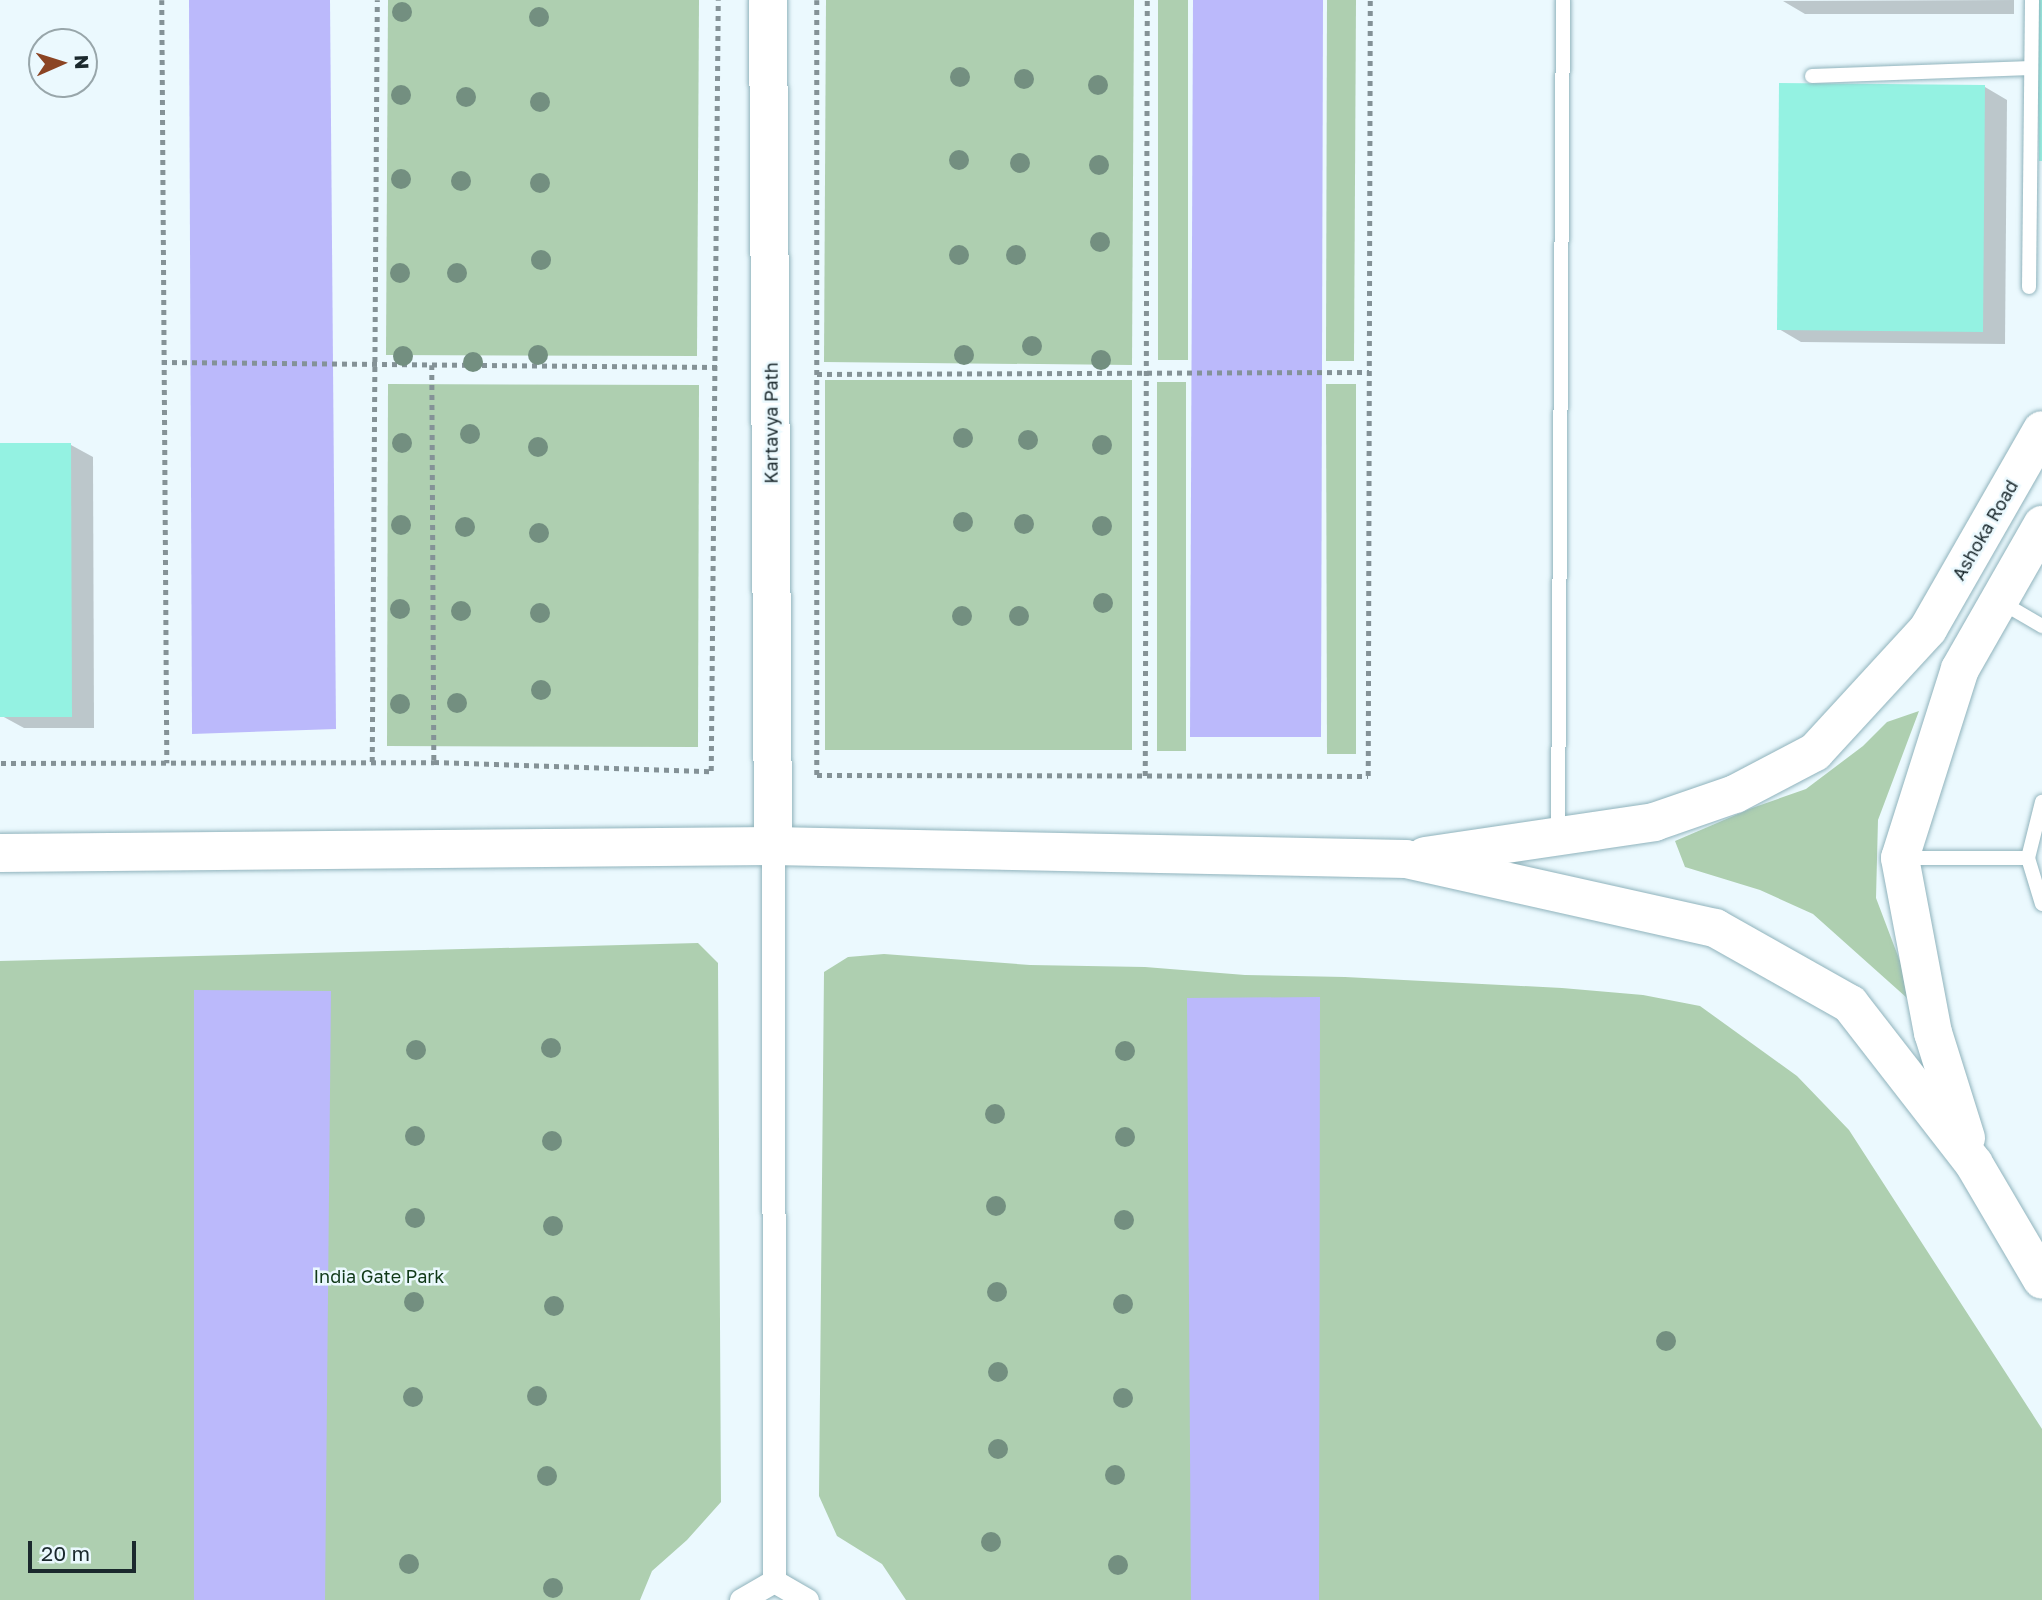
<!DOCTYPE html>
<style>
body{margin:0}
#map{position:relative;width:2042px;height:1600px;overflow:hidden;background:#ebf9fe;font-family:"Golos Text",sans-serif}
div>[style]{position:absolute}
.green>*{inset:0;background:#aecfb0}
.water>*{inset:0;background:#bbb9fb}
.shadow>*{inset:0;background:#0003}
.building>*{inset:0;background:#94f2e2}
.path>*{height:4.5px;margin-top:-2.25px;transform-origin:0;background:repeating-linear-gradient(90deg,#849297 0 5px,transparent 0 10px)}
.roads{filter:drop-shadow(0 0 2px #90b3bc) drop-shadow(0 0 2px #90b3bc)}
.service>*{height:14px;margin:-7px;padding:0 7px;transform-origin:7px;border-radius:7px;background:#fff}
.pedestrian>*{height:23px;margin:-11.5px;padding:0 11.5px;transform-origin:11.5px;border-radius:11.5px;background:#fff}
.secondary>*{height:38px;margin:-19px;padding:0 19px;transform-origin:19px;border-radius:19px;background:#fff}
.trees>*{width:20px;height:20px;margin:-10px;border-radius:50%;background:#738f80}
span{translate:-50% -50%;white-space:nowrap;text-align:center;line-height:1.15;-webkit-text-stroke:5px #ebf9fe;paint-order:stroke}
.street-label{font-size:18px;color:#1b292d}
.park-label{font-size:18px;color:#103918}
.north{position:absolute;left:28px;top:28px;width:70px;height:70px;box-sizing:border-box;background:#ebf9fe;border:2px solid #98a6aa;border-radius:50%;rotate:87deg;font-size:19px;font-weight:700;line-height:28px;text-align:center;color:#1b292d}
.north::after{content:'';display:block;margin:auto;width:24px;height:32px;background:#8b4423;clip-path:polygon(50% 0,100% 100%,50% 72%,0 100%)}
.scale{position:absolute;left:28px;top:1541px;width:108px;height:32px;box-sizing:border-box;border:4px solid #1b292d;border-top:0;padding-left:9px;font-size:21px;line-height:24px;white-space:nowrap;color:#1b292d;-webkit-text-stroke:5px #ebf9fe;paint-order:stroke}
</style>
<div id="map">
<div class="green">
<div style="clip-path:polygon(388px 0,699px 0,697px 356px,386px 355px)"></div>
<div style="clip-path:polygon(826px 0,1134px 0,1132px 365px,824px 362px)"></div>
<div style="clip-path:polygon(1158px 0,1188px 0,1188px 360px,1158px 360px)"></div>
<div style="clip-path:polygon(1327px 0,1356px 0,1354px 361px,1326px 361px)"></div>
<div style="clip-path:polygon(825px 380px,1132px 380px,1132px 750px,825px 750px)"></div>
<div style="clip-path:polygon(1157px 382px,1186px 382px,1186px 751px,1157px 751px)"></div>
<div style="clip-path:polygon(388px 384px,699px 385px,698px 747px,387px 746px)"></div>
<div style="clip-path:polygon(1326px 384px,1356px 384px,1356px 754px,1327px 754px)"></div>
<div style="clip-path:polygon(1919px 711px,1878px 820px,1876px 898px,1901px 964px,1907px 998px,1813px 914px,1760px 890px,1685px 867px,1675px 841px,1752px 808px,1806px 789px,1863px 746px,1887px 722px)"></div>
<div style="clip-path:polygon(698px 943px,718px 963px,721px 1502px,687px 1540px,652px 1571px,640px 1600px,0 1600px,0 961px)"></div>
<div style="clip-path:polygon(884px 954px,1030px 965px,1145px 967px,1245px 975px,1345px 977px,1562px 988px,1643px 995px,1700px 1006px,1797px 1076px,1849px 1130px,2042px 1429px,2042px 1600px,906px 1600px,882px 1564px,837px 1536px,819px 1496px,824px 972px,848px 957px)"></div>
</div>
<div class="water">
<div style="clip-path:polygon(189px 0,330px 0,336px 729px,192px 734px)"></div>
<div style="clip-path:polygon(1193px 0,1323px 0,1321px 737px,1190px 737px)"></div>
<div style="clip-path:polygon(194px 990px,331px 991px,325px 1600px,194px 1600px)"></div>
<div style="clip-path:polygon(1320px 997px,1319px 1600px,1191px 1600px,1187px 998px)"></div>
</div>
<div class="shadow">
<div style="clip-path:polygon(2014px 0,2014px 14px,1805px 14px,1783px 1px)"></div>
<div style="clip-path:polygon(1985px 87px,2007px 100px,2005px 344px,1801px 342px,1779px 329px)"></div>
<div style="clip-path:polygon(71px 445px,93px 457px,94px 728px,24px 728px,2px 716px)"></div>
</div>
<div class="building">
<div style="clip-path:polygon(2037px 0,2042px 0,2042px 161px,2039px 161px)"></div>
<div style="clip-path:polygon(1779px 83px,1985px 85px,1983px 332px,1777px 330px)"></div>
<div style="clip-path:polygon(0 443px,71px 443px,72px 717px,0 717px)"></div>
</div>
<div class="path">
<div style="left:162px;top:0;width:763px;rotate:89.62deg"></div>
<div style="left:817px;top:0;width:775px;rotate:90deg"></div>
<div style="left:817px;top:775px;width:551px;rotate:0.1deg"></div>
<div style="left:1368px;top:776px;width:776px;rotate:-89.85deg"></div>
<div style="left:162px;top:362px;width:555px;rotate:0.52deg"></div>
<div style="left:432px;top:365px;width:397px;rotate:89.7deg"></div>
<div style="left:817px;top:374px;width:552px;rotate:-0.21deg"></div>
<div style="left:372px;top:762px;width:762px;rotate:-89.62deg"></div>
<div style="left:1px;top:763px;width:433px;rotate:-0.1deg"></div>
<div style="left:434px;top:762px;width:277px;rotate:1.9deg"></div>
<div style="left:711px;top:771px;width:771px;rotate:-89.48deg"></div>
<div style="left:1145px;top:776px;width:776px;rotate:-89.85deg"></div>
</div>
<div class="roads">
<div class="service">
<div style="left:1812px;top:76px;width:219px;rotate:-2.1deg"></div>
<div style="left:2029px;top:287px;width:287px;rotate:-89.4deg"></div>
<div style="left:2001px;top:602px;width:48px;rotate:30.3deg"></div>
<div style="left:1558px;top:834px;width:834px;rotate:-89.66deg"></div>
<div style="left:1902px;top:858px;width:126px"></div>
<div style="left:2028px;top:858px;width:48px;rotate:73.1deg"></div>
<div style="left:2028px;top:858px;width:58px;rotate:-76deg"></div>
</div>
<div class="pedestrian">
<div style="left:773px;top:846px;width:735px;rotate:89.92deg"></div>
<div style="left:741px;top:1600px;width:38px;rotate:-30deg"></div>
<div style="left:774px;top:1581px;width:38px;rotate:30deg"></div>
</div>
<div class="secondary">
<div style="left:768px;top:0;width:846px;rotate:89.66deg"></div>
<div style="left:0;top:853px;width:773px;rotate:-0.52deg"></div>
<div style="left:773px;top:846px;width:633px;rotate:1.18deg"></div>
<div style="left:1406px;top:859px;width:317px;rotate:12.6deg"></div>
<div style="left:1715px;top:928px;width:155px;rotate:29.4deg"></div>
<div style="left:1850px;top:1004px;width:202px;rotate:52.2deg"></div>
<div style="left:1974px;top:1164px;width:134px;rotate:59.6deg"></div>
<div style="left:1425px;top:856px;width:232px;rotate:-8.4deg"></div>
<div style="left:1654px;top:822px;width:86px;rotate:-19.1deg"></div>
<div style="left:1735px;top:794px;width:90px;rotate:-27.7deg"></div>
<div style="left:1815px;top:752px;width:167px;rotate:-47.4deg"></div>
<div style="left:1928px;top:629px;width:229px;rotate:-60.2deg"></div>
<div style="left:1966px;top:1138px;width:110px;rotate:-107.4deg"></div>
<div style="left:1933px;top:1033px;width:178px;rotate:-100.7deg"></div>
<div style="left:1900px;top:858px;width:198px;rotate:-72.4deg"></div>
<div style="left:1960px;top:669px;width:166px;rotate:-60.3deg"></div>
</div>
</div>
<div class="trees">
<div style="left:402px;top:12px"></div>
<div style="left:539px;top:17px"></div>
<div style="left:960px;top:77px"></div>
<div style="left:1024px;top:79px"></div>
<div style="left:1098px;top:85px"></div>
<div style="left:401px;top:95px"></div>
<div style="left:466px;top:97px"></div>
<div style="left:540px;top:102px"></div>
<div style="left:959px;top:160px"></div>
<div style="left:1020px;top:163px"></div>
<div style="left:1099px;top:165px"></div>
<div style="left:401px;top:179px"></div>
<div style="left:461px;top:181px"></div>
<div style="left:540px;top:183px"></div>
<div style="left:1100px;top:242px"></div>
<div style="left:959px;top:255px"></div>
<div style="left:1016px;top:255px"></div>
<div style="left:541px;top:260px"></div>
<div style="left:400px;top:273px"></div>
<div style="left:457px;top:273px"></div>
<div style="left:1032px;top:346px"></div>
<div style="left:538px;top:355px"></div>
<div style="left:964px;top:355px"></div>
<div style="left:403px;top:356px"></div>
<div style="left:1101px;top:360px"></div>
<div style="left:473px;top:362px"></div>
<div style="left:470px;top:434px"></div>
<div style="left:963px;top:438px"></div>
<div style="left:1028px;top:440px"></div>
<div style="left:402px;top:443px"></div>
<div style="left:1102px;top:445px"></div>
<div style="left:538px;top:447px"></div>
<div style="left:963px;top:522px"></div>
<div style="left:1024px;top:524px"></div>
<div style="left:401px;top:525px"></div>
<div style="left:1102px;top:526px"></div>
<div style="left:465px;top:527px"></div>
<div style="left:539px;top:533px"></div>
<div style="left:1103px;top:603px"></div>
<div style="left:400px;top:609px"></div>
<div style="left:461px;top:611px"></div>
<div style="left:540px;top:613px"></div>
<div style="left:962px;top:616px"></div>
<div style="left:1019px;top:616px"></div>
<div style="left:541px;top:690px"></div>
<div style="left:457px;top:703px"></div>
<div style="left:400px;top:704px"></div>
<div style="left:551px;top:1048px"></div>
<div style="left:416px;top:1050px"></div>
<div style="left:1125px;top:1051px"></div>
<div style="left:995px;top:1114px"></div>
<div style="left:415px;top:1136px"></div>
<div style="left:1125px;top:1137px"></div>
<div style="left:552px;top:1141px"></div>
<div style="left:996px;top:1206px"></div>
<div style="left:415px;top:1218px"></div>
<div style="left:1124px;top:1220px"></div>
<div style="left:553px;top:1226px"></div>
<div style="left:997px;top:1292px"></div>
<div style="left:414px;top:1302px"></div>
<div style="left:1123px;top:1304px"></div>
<div style="left:554px;top:1306px"></div>
<div style="left:1666px;top:1341px"></div>
<div style="left:998px;top:1372px"></div>
<div style="left:537px;top:1396px"></div>
<div style="left:413px;top:1397px"></div>
<div style="left:1123px;top:1398px"></div>
<div style="left:998px;top:1449px"></div>
<div style="left:1115px;top:1475px"></div>
<div style="left:547px;top:1476px"></div>
<div style="left:991px;top:1542px"></div>
<div style="left:409px;top:1564px"></div>
<div style="left:1118px;top:1565px"></div>
<div style="left:553px;top:1588px"></div>
</div>
<div class="street-label">
<span style="left:771px;top:423px;rotate:-90deg">Kartavya Path</span>
<span style="left:1985px;top:530px;rotate:-60deg">Ashoka Road</span>
</div>
<div class="park-label">
<span style="left:379px;top:1276px">India Gate Park</span>
</div>
<div class="north">N</div>
<div class="scale">20 m</div>
</div>
